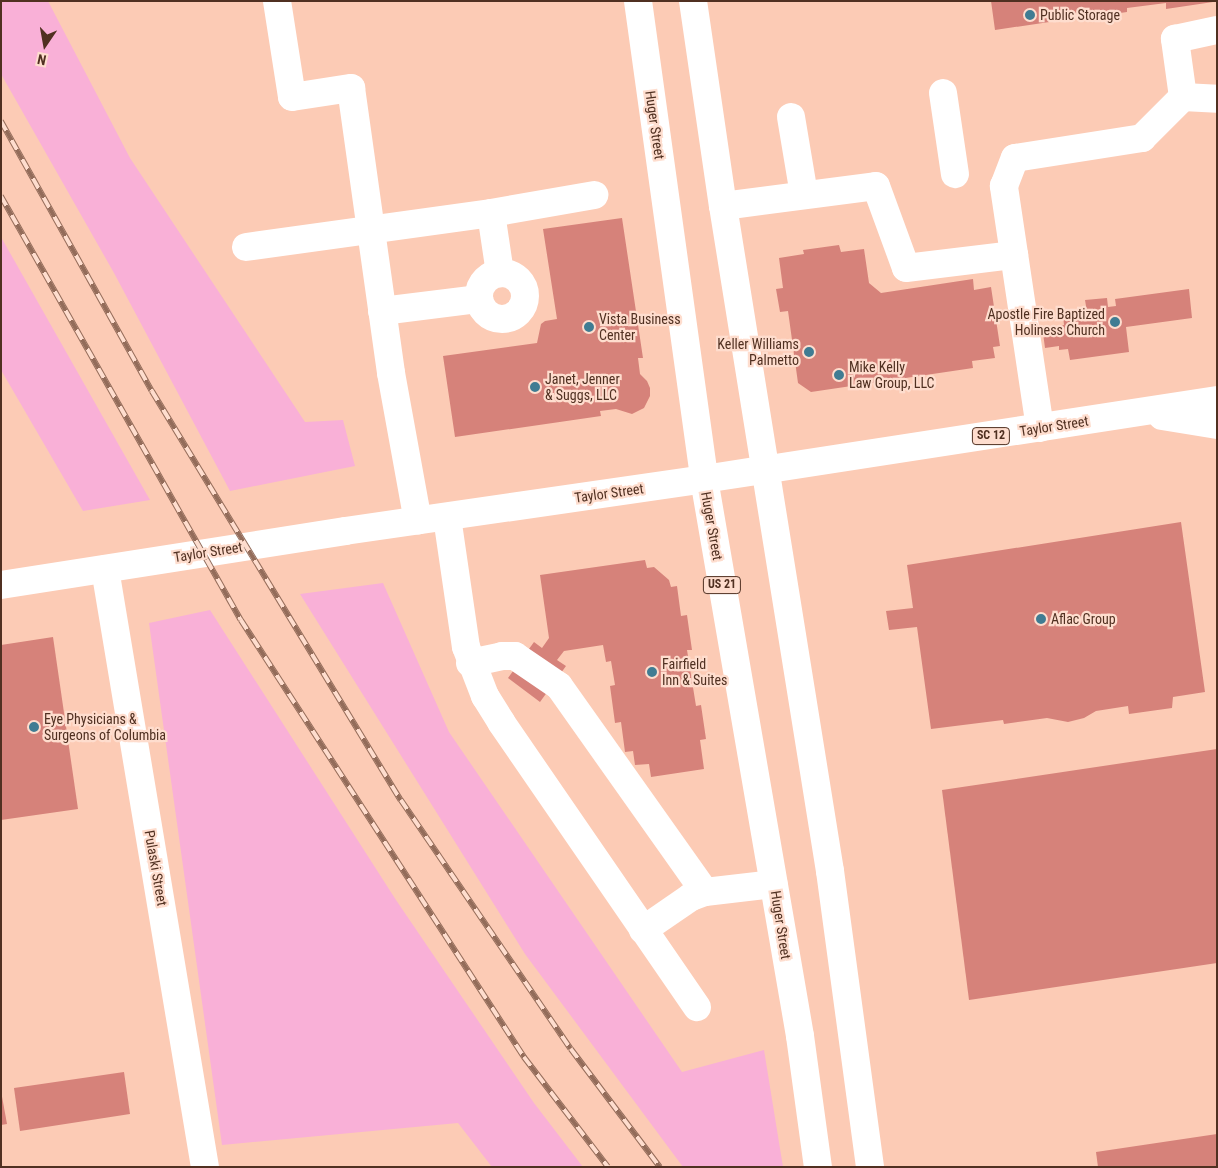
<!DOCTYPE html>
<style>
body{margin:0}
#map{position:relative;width:1218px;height:1168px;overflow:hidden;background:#fccbb5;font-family:"Roboto Condensed",sans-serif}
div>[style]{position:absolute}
.green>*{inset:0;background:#f9b0d7}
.building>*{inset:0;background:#d6827a}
.minor>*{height:28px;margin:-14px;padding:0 14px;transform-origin:14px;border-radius:14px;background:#fff}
.minor>.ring{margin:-14px;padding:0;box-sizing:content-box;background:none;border:28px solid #fff;border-radius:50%}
.major>*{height:28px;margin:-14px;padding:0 14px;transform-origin:14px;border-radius:14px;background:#fff}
.highway>*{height:28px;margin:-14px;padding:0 14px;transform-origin:14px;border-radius:14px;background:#fff}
.rail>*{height:5.5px;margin-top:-2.75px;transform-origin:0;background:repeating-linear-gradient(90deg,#feddce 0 11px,#936c5a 0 22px);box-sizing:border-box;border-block:1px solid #936c5a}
.dots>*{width:14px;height:14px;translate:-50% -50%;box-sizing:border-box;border:2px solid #feddce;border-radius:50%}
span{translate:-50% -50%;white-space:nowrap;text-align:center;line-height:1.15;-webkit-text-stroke:4.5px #feddce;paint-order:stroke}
.shield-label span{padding:1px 4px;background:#feddce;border:1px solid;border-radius:4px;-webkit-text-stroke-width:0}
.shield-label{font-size:12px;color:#503021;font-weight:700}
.poi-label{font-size:14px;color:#503021}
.left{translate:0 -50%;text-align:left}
.right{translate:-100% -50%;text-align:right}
.street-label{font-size:14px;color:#503021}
.frame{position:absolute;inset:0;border:2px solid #503021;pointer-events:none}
.north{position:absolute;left:20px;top:20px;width:50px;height:50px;-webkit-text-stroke:4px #feddce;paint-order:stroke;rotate:192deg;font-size:14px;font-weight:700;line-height:20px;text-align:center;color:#503021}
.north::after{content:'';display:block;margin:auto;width:18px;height:22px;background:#503021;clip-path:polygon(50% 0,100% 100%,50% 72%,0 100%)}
</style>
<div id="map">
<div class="green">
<div style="clip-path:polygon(1px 1px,48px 1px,130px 158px,305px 422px,343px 420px,355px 466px,230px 491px,114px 273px,1px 74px)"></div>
<div style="clip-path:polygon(1px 237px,150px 500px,83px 511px,1px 370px)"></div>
<div style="clip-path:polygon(383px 583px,449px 732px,682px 1072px,764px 1050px,783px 1167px,683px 1167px,525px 954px,300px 594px)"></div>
<div style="clip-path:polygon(210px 610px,396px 900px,534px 1103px,583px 1167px,492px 1167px,458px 1123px,222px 1145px,149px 623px)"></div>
</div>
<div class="building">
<div style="clip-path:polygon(991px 1px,1213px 1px,1213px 2px,1166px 9px,1166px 3px,1127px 8px,1127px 12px,1078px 19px,1077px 13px,1055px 16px,1056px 21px,995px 30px)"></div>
<div style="clip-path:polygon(622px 218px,643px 358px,638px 358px,640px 374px,647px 381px,650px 388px,650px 396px,644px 408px,632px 414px,616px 409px,600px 411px,601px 416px,455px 437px,443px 356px,537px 343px,541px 324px,545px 321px,557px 319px,543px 229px)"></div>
<div style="clip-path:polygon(839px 245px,841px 252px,864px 249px,869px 283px,881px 293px,973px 279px,974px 290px,991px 287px,1000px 346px,993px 347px,995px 358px,972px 361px,973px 368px,811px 392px,798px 383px,788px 311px,780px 312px,776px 289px,783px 288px,779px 258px,804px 254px,803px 250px)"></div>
<div style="clip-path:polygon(1189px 289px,1192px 318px,1126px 327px,1129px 352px,1070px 360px,1068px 349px,1059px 350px,1059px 346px,1045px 348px,1043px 333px,1059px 331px,1058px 326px,1064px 325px,1063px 315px,1087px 312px,1085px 300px,1107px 298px,1108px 307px,1116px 306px,1115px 299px)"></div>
<div style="clip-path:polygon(1181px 522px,1205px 692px,1173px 697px,1172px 708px,1129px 714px,1128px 706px,1096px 711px,1084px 718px,1068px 722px,1047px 718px,1004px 724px,1003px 720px,931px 729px,917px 627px,889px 630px,886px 611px,913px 608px,907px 565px)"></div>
<div style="clip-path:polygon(645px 560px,647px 568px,654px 567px,669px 580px,671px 587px,677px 586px,681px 616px,687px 615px,692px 650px,687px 650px,696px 706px,701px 705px,706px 739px,700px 740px,704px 769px,651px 777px,649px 764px,635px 765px,633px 751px,625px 752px,621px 722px,615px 723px,610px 686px,615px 685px,611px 661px,606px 662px,603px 645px,564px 651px,557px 660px,566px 666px,540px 702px,508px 678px,534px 642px,542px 648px,549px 638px,540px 575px)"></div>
<div style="clip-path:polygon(53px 637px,78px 809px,1px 820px,1px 645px)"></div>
<div style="clip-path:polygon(1217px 749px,1217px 963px,969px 1000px,942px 790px)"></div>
<div style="clip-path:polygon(124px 1072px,130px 1114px,20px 1131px,14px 1088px)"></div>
<div style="clip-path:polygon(1px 1091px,7px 1124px,1px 1125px)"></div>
<div style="clip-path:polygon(1217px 1134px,1217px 1167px,1098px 1167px,1096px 1152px)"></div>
</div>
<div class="minor">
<div style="left:277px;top:1px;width:97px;rotate:81.1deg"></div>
<div style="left:292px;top:97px;width:60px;rotate:-8.7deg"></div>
<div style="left:351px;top:88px;width:288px;rotate:82deg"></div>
<div style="left:391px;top:373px;width:150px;rotate:79.7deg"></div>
<div style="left:943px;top:93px;width:82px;rotate:81.6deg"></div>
<div style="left:1183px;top:97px;width:34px;rotate:3deg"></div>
<div style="left:791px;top:117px;width:79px;rotate:80.5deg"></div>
<div style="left:723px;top:206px;width:154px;rotate:-7.4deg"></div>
<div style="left:876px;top:186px;width:87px;rotate:69.9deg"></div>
<div style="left:906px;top:268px;width:109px;rotate:-6.9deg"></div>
<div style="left:491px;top:213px;width:61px;rotate:81.5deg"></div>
<div style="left:246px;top:247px;width:247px;rotate:-7.9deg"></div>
<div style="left:491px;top:213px;width:105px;rotate:-9.9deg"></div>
<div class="ring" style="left:479px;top:273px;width:18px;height:18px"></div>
<div style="left:382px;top:311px;width:98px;rotate:-7.1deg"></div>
<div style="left:1040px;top:428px;width:245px;rotate:-98.5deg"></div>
<div style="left:1004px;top:186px;width:30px;rotate:-69deg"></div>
<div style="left:1015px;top:158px;width:129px;rotate:-8.9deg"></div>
<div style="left:1142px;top:138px;width:58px;rotate:-45deg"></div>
<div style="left:1183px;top:97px;width:59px;rotate:-97.9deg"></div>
<div style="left:1175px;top:39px;width:43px;rotate:-12.1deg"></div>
<div style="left:447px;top:517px;width:131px;rotate:81.7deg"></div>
<div style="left:466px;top:647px;width:53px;rotate:68.8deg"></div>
<div style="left:485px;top:696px;width:31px;rotate:58deg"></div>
<div style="left:501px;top:722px;width:346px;rotate:55.5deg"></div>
<div style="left:105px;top:569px;width:606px;rotate:80.51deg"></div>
<div style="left:470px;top:663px;width:33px;rotate:-12deg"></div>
<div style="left:502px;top:656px;width:13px"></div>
<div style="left:515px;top:656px;width:53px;rotate:34.3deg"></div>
<div style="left:559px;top:686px;width:252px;rotate:54.7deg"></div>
<div style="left:643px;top:930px;width:58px;rotate:-34.5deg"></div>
<div style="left:691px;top:897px;width:15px;rotate:-20deg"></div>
<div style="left:705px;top:892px;width:69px;rotate:-6.6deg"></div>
</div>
<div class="major">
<div style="left:1px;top:585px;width:348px;rotate:-8.9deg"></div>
<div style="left:345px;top:531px;width:363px;rotate:-8.2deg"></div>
</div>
<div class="highway">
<div style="left:638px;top:1px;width:483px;rotate:82.1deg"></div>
<div style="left:704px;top:479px;width:565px;rotate:80.22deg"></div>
<div style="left:800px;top:1036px;width:132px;rotate:82.2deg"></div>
<div style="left:693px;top:1px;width:207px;rotate:81.7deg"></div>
<div style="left:723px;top:206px;width:674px;rotate:80.86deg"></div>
<div style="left:830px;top:871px;width:299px;rotate:82.3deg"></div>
<div style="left:1162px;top:416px;width:56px;rotate:9.3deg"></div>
<div style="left:704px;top:479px;width:519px;rotate:-8.75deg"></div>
</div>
<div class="rail">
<div style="left:1px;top:121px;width:309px;rotate:60.8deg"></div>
<div style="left:152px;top:391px;width:479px;rotate:58.7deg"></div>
<div style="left:401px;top:800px;width:301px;rotate:55.7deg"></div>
<div style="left:571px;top:1049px;width:148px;rotate:53deg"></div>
<div style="left:1px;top:196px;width:487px;rotate:60.5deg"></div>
<div style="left:241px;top:620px;width:521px;rotate:57.07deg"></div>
<div style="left:524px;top:1057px;width:138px;rotate:52.6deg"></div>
</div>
<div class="dots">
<div style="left:1030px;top:15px;background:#407c93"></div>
<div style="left:1115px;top:322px;background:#407c93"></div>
<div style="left:589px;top:327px;background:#407c93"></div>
<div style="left:809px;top:352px;background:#407c93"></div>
<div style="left:839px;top:375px;background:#407c93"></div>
<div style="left:535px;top:387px;background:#407c93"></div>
<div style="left:1041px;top:619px;background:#407c93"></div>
<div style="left:652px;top:672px;background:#407c93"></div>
<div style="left:34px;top:727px;background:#407c93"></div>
</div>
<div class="shield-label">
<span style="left:991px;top:436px">SC 12</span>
<span style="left:722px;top:585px">US 21</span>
</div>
<div class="poi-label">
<span class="left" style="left:1040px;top:15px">Public Storage</span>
<span class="right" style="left:1105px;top:322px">Apostle Fire Baptized<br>Holiness Church</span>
<span class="left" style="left:599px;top:327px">Vista Business<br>Center</span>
<span class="right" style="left:799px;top:352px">Keller Williams<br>Palmetto</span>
<span class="left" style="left:849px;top:375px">Mike Kelly<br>Law Group, LLC</span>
<span class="left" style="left:545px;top:387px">Janet, Jenner<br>&amp; Suggs, LLC</span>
<span class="left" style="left:1051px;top:619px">Aflac Group</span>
<span class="left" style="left:662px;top:672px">Fairfield<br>Inn &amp; Suites</span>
<span class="left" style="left:44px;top:727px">Eye Physicians &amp;<br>Surgeons of Columbia</span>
</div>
<div class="street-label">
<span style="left:655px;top:125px;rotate:82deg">Huger Street</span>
<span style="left:1054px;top:426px;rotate:-9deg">Taylor Street</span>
<span style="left:609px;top:493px;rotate:-8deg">Taylor Street</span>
<span style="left:712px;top:526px;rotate:80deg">Huger Street</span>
<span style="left:208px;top:552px;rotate:-9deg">Taylor Street</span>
<span style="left:156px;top:868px;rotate:80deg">Pulaski Street</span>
<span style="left:781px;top:925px;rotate:81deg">Huger Street</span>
</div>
<div class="frame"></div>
<div class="north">N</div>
</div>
